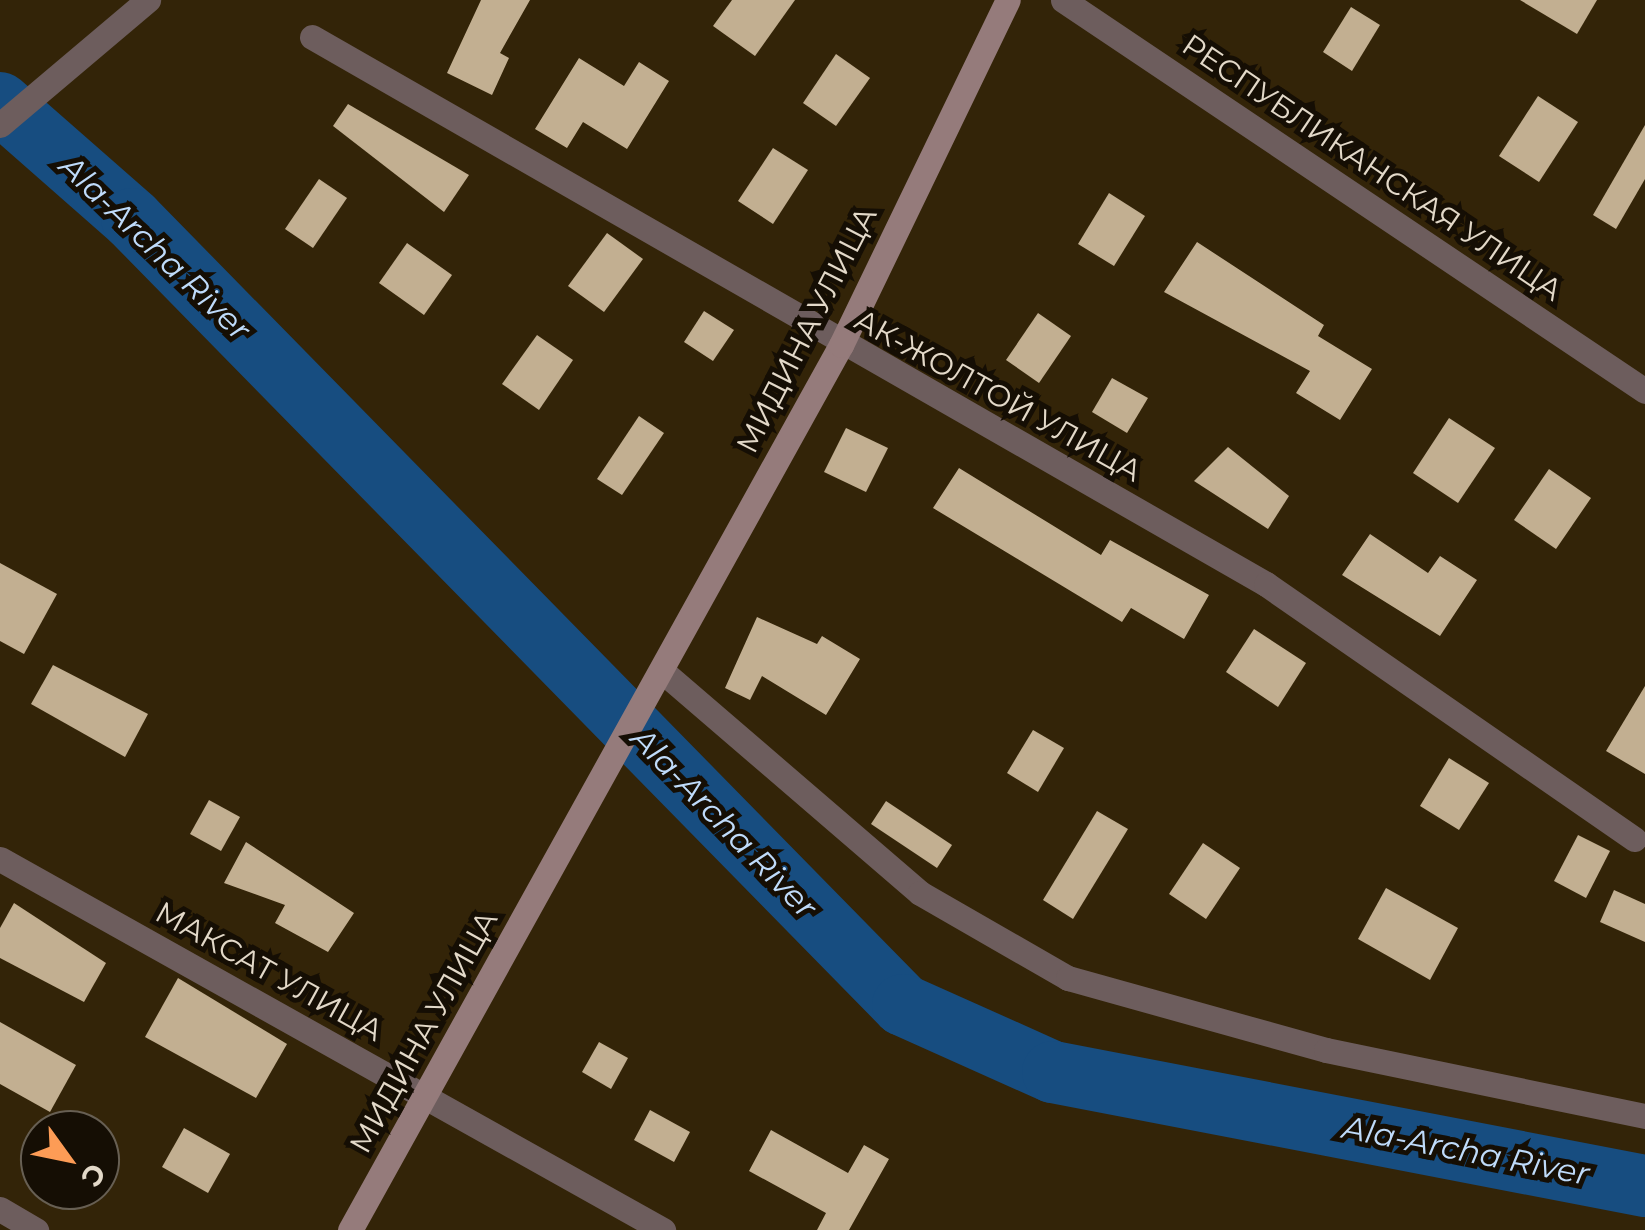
<!DOCTYPE html>
<meta charset="utf-8">
<style>
body{margin:0}
#map{position:relative;width:1645px;height:1230px;overflow:hidden;background:#332408;font-family:Montserrat,sans-serif}
div>[style]{position:absolute}
.river>*{height:62px;margin:-31px;padding:0 31px;transform-origin:31px;border-radius:31px;background:#174d80}
.building>*{inset:0;background:#c2af91}
.street>*{height:25px;margin:-12.5px;padding:0 12.5px;transform-origin:12.5px;border-radius:12.5px;background:#6d5d5d}
.secondary>*{height:25px;margin:-12.5px;padding:0 12.5px;transform-origin:12.5px;border-radius:12.5px;background:#957b7b}
span{translate:-50% -50%;white-space:nowrap;text-align:center;line-height:1.15;-webkit-text-stroke:10px #150e04;paint-order:stroke}
.street-label{font-size:30px;color:#e3d9c9}
.water-label{font-size:32px;color:#bfdbfa;font-style:italic}
.north{position:absolute;left:20px;top:1110px;width:100px;height:100px;box-sizing:border-box;background:#150e04;border:2px solid #675f53;border-radius:50%;rotate:123deg;font-size:28px;font-weight:700;line-height:40px;text-align:center;color:#e3d9c9}
.north::after{content:'';display:block;margin:auto;width:35px;height:45px;background:#fd9c56;clip-path:polygon(50% 0,100% 100%,50% 72%,0 100%)}
</style>
<div id="map">
<div class="river">
<div style="left:0;top:103px;width:176px;rotate:41.3deg"></div>
<div style="left:132px;top:219px;width:1101px;rotate:45.55deg"></div>
<div style="left:903px;top:1005px;width:164px;rotate:24.1deg"></div>
<div style="left:1053px;top:1072px;width:603px;rotate:10.9deg"></div>
</div>
<div class="building">
<div style="clip-path:polygon(481px 0,530px 0,500px 53px,509px 58px,492px 95px,447px 73px)"></div>
<div style="clip-path:polygon(732px 0,795px 0,755px 56px,713px 26px)"></div>
<div style="clip-path:polygon(1520px 0,1597px 0,1577px 34px)"></div>
<div style="clip-path:polygon(1351px 7px,1380px 25px,1352px 71px,1323px 52px)"></div>
<div style="clip-path:polygon(836px 54px,870px 78px,836px 126px,803px 103px)"></div>
<div style="clip-path:polygon(579px 58px,624px 86px,639px 62px,669px 81px,627px 149px,583px 122px,567px 148px,535px 129px)"></div>
<div style="clip-path:polygon(1538px 96px,1578px 122px,1539px 182px,1499px 156px)"></div>
<div style="clip-path:polygon(348px 104px,469px 175px,444px 212px,333px 126px)"></div>
<div style="clip-path:polygon(1645px 125px,1645px 179px,1616px 229px,1593px 215px)"></div>
<div style="clip-path:polygon(773px 148px,808px 170px,773px 224px,738px 201px)"></div>
<div style="clip-path:polygon(319px 179px,347px 198px,313px 248px,285px 229px)"></div>
<div style="clip-path:polygon(1109px 193px,1145px 216px,1114px 266px,1078px 244px)"></div>
<div style="clip-path:polygon(607px 233px,643px 259px,604px 312px,568px 286px)"></div>
<div style="clip-path:polygon(1197px 242px,1324px 325px,1318px 336px,1372px 369px,1340px 420px,1296px 393px,1310px 371px,1164px 292px)"></div>
<div style="clip-path:polygon(407px 243px,452px 275px,424px 315px,379px 283px)"></div>
<div style="clip-path:polygon(704px 311px,734px 330px,713px 361px,684px 342px)"></div>
<div style="clip-path:polygon(1038px 313px,1071px 336px,1039px 383px,1006px 360px)"></div>
<div style="clip-path:polygon(537px 335px,573px 360px,539px 410px,502px 384px)"></div>
<div style="clip-path:polygon(1112px 378px,1148px 398px,1127px 433px,1092px 412px)"></div>
<div style="clip-path:polygon(639px 416px,664px 433px,622px 495px,597px 479px)"></div>
<div style="clip-path:polygon(1449px 418px,1495px 448px,1458px 503px,1413px 473px)"></div>
<div style="clip-path:polygon(846px 428px,888px 448px,866px 492px,824px 472px)"></div>
<div style="clip-path:polygon(1228px 447px,1289px 496px,1268px 529px,1194px 481px)"></div>
<div style="clip-path:polygon(959px 468px,1101px 555px,1110px 540px,1209px 595px,1184px 639px,1131px 608px,1122px 622px,933px 508px)"></div>
<div style="clip-path:polygon(1549px 469px,1591px 498px,1556px 549px,1514px 520px)"></div>
<div style="clip-path:polygon(1370px 534px,1428px 573px,1440px 556px,1477px 580px,1440px 636px,1342px 575px)"></div>
<div style="clip-path:polygon(0 563px,57px 594px,24px 654px,0 641px)"></div>
<div style="clip-path:polygon(757px 617px,817px 644px,822px 636px,860px 659px,826px 715px,762px 676px,750px 700px,725px 688px)"></div>
<div style="clip-path:polygon(1254px 629px,1306px 663px,1278px 707px,1226px 672px)"></div>
<div style="clip-path:polygon(53px 665px,148px 714px,125px 757px,31px 704px)"></div>
<div style="clip-path:polygon(1645px 686px,1645px 774px,1606px 751px)"></div>
<div style="clip-path:polygon(1033px 730px,1064px 748px,1038px 792px,1007px 773px)"></div>
<div style="clip-path:polygon(1449px 758px,1489px 783px,1459px 830px,1420px 806px)"></div>
<div style="clip-path:polygon(209px 800px,240px 817px,221px 851px,190px 834px)"></div>
<div style="clip-path:polygon(886px 801px,952px 845px,937px 868px,871px 824px)"></div>
<div style="clip-path:polygon(1097px 811px,1128px 829px,1073px 919px,1043px 900px)"></div>
<div style="clip-path:polygon(1578px 835px,1610px 851px,1586px 898px,1554px 881px)"></div>
<div style="clip-path:polygon(246px 842px,354px 913px,328px 952px,275px 923px,285px 905px,224px 883px)"></div>
<div style="clip-path:polygon(1203px 843px,1240px 868px,1206px 919px,1169px 894px)"></div>
<div style="clip-path:polygon(1386px 888px,1458px 928px,1430px 980px,1358px 939px)"></div>
<div style="clip-path:polygon(1614px 890px,1645px 904px,1645px 942px,1600px 922px)"></div>
<div style="clip-path:polygon(14px 903px,106px 963px,84px 1002px,0 958px,0 928px)"></div>
<div style="clip-path:polygon(178px 978px,287px 1044px,256px 1098px,145px 1037px)"></div>
<div style="clip-path:polygon(0 1022px,76px 1065px,50px 1112px,0 1084px)"></div>
<div style="clip-path:polygon(599px 1042px,628px 1058px,611px 1089px,582px 1072px)"></div>
<div style="clip-path:polygon(650px 1110px,690px 1132px,674px 1162px,634px 1140px)"></div>
<div style="clip-path:polygon(184px 1128px,230px 1154px,208px 1193px,162px 1167px)"></div>
<div style="clip-path:polygon(771px 1130px,848px 1173px,864px 1145px,889px 1159px,849px 1230px,817px 1230px,826px 1213px,749px 1171px)"></div>
</div>
<div class="street">
<div style="left:1063px;top:0;width:701px;rotate:33.89deg"></div>
<div style="left:312px;top:37px;width:1100px;rotate:29.83deg"></div>
<div style="left:1266px;top:584px;width:448px;rotate:34.7deg"></div>
<div style="left:0;top:125px;width:194px;rotate:-40.2deg"></div>
<div style="left:662px;top:671px;width:340px;rotate:40.7deg"></div>
<div style="left:920px;top:893px;width:171px;rotate:29.9deg"></div>
<div style="left:1068px;top:978px;width:268px;rotate:15.6deg"></div>
<div style="left:1326px;top:1050px;width:326px;rotate:11.7deg"></div>
<div style="left:0;top:859px;width:760px;rotate:29.23deg"></div>
<div style="left:0;top:1209px;width:42px;rotate:30.3deg"></div>
</div>
<div class="secondary">
<div style="left:350px;top:1230px;width:1012px;rotate:-60.98deg"></div>
<div style="left:841px;top:345px;width:383px;rotate:-64.2deg"></div>
</div>
<div class="street-label">
<span style="left:1372px;top:168px;rotate:34deg">РЕСПУБЛИКАНСКАЯ УЛИЦА</span>
<span style="left:807px;top:330px;rotate:-63deg">МИДИНА УЛИЦА</span>
<span style="left:998px;top:396px;rotate:29deg">АК-ЖОЛТОЙ УЛИЦА</span>
<span style="left:269px;top:972px;rotate:29deg">МАКСАТ УЛИЦА</span>
<span style="left:424px;top:1032px;rotate:-61deg">МИДИНА УЛИЦА</span>
</div>
<div class="water-label">
<span style="left:155px;top:248px;rotate:44deg">Ala-Archa River</span>
<span style="left:724px;top:823px;rotate:46deg">Ala-Archa River</span>
<span style="left:1466px;top:1151px;rotate:11deg">Ala-Archa River</span>
</div>
<div class="north">С</div>
</div>
